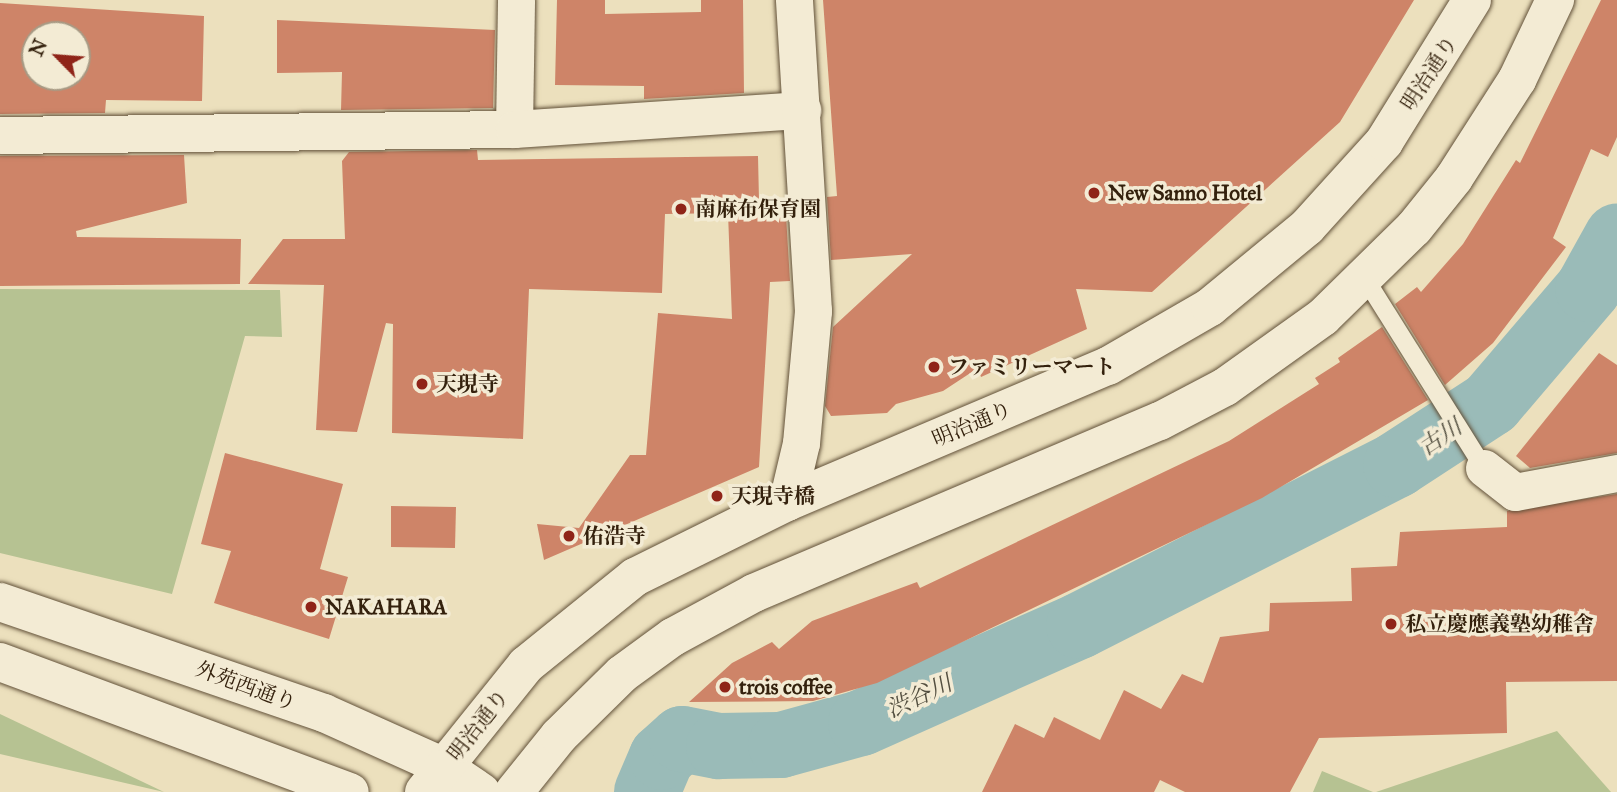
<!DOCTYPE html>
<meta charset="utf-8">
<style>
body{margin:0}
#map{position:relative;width:1617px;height:792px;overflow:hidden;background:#ece0bd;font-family:"IM FELL Great Primer","Noto Serif JP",serif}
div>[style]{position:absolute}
.green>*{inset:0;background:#b6c292}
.river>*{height:66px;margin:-33px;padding:0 33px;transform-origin:33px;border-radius:33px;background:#9abbb8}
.building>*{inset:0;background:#ce8468}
.roads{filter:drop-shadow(0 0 2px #625139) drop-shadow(0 0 2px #625139)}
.lane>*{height:18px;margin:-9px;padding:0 9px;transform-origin:9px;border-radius:9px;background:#f3ebd4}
.street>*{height:37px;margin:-18.5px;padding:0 18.5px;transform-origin:18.5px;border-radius:18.5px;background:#f3ebd4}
.secondary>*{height:38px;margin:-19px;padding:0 19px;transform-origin:19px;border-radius:19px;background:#f3ebd4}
.dots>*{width:19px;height:19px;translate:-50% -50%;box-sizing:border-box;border:4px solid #f3ebd4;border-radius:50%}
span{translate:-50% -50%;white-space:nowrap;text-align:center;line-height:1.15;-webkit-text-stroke:7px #f3ebd4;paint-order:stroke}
.street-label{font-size:21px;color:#34210d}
.poi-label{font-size:21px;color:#34210d;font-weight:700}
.left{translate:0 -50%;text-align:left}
.water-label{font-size:23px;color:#534f40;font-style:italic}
.north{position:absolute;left:21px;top:21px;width:70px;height:70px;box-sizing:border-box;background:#f3ebd4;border:2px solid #a79a84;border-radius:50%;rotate:295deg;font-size:19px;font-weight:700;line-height:28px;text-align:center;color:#34210d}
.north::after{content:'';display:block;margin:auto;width:24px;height:32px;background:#8f2418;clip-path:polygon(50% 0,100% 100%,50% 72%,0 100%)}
</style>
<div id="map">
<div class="green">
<div style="clip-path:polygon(0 289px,280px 290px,282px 337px,245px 336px,172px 594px,0 553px)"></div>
<div style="clip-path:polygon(0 714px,164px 792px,0 754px)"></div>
<div style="clip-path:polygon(1557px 731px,1611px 792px,1376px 792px)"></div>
<div style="clip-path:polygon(1322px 771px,1373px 792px,1313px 792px)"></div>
</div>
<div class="river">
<div style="left:647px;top:792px;width:38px;rotate:-67deg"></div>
<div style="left:662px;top:757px;width:27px;rotate:-42deg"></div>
<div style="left:682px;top:739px;width:38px;rotate:11deg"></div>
<div style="left:719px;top:746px;width:62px;rotate:-0.9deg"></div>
<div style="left:781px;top:745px;width:83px;rotate:-15.4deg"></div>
<div style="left:861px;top:723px;width:239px;rotate:-24deg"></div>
<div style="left:1079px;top:626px;width:356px;rotate:-26.9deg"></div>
<div style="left:1396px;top:465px;width:113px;rotate:-33.1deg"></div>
<div style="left:1491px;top:403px;width:150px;rotate:-49.6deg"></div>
<div style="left:1588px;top:289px;width:60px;rotate:-60.9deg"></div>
</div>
<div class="building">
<div style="clip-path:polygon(557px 0,605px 0,605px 14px,701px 12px,701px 0,743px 0,744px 93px,644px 99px,644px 86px,555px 85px)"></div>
<div style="clip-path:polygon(823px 0,1414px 0,1340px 122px,1152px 292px,1076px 289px,1087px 329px,981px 377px,978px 368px,943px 391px,896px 404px,887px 413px,831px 416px,825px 406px,833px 327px,912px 254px,831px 260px,827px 197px,837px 196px)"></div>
<div style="clip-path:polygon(1601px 0,1617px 0,1617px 137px,1608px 157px,1591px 149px,1553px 238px,1566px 247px,1493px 343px,1445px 385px,1395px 304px,1417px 287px,1421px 292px,1463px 244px,1516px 160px,1520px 163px)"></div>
<div style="clip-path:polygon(evenodd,0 3px,204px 16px,202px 101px,106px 100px,105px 113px,0 114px,0 3px,35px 35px,77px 35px,77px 77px,35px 77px,35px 35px)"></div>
<div style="clip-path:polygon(277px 20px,495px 30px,493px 108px,341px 110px,342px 72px,277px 73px)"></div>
<div style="clip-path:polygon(477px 150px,478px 160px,758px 156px,759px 200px,785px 199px,790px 281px,770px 282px,759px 467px,544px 560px,537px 524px,579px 528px,630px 455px,646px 455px,658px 313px,732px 319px,728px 213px,665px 214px,662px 293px,529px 289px,523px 439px,392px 433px,393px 324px,386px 323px,357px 432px,316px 430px,324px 285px,248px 284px,283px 239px,345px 239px,342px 161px,349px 152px)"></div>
<div style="clip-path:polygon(184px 155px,187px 203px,76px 231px,77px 237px,241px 239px,240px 284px,0 286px,0 156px)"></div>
<div style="clip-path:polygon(1382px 327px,1428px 400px,1262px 498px,877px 683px,813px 701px,689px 702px,732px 663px,772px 642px,779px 649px,812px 621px,917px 582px,920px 588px,1229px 441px,1319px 384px,1315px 378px,1340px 362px,1338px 358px)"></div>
<div style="clip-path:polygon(1599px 353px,1617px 365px,1617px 453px,1530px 468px,1516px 456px)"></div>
<div style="clip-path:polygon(225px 453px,343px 484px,320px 569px,348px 577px,329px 639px,214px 603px,231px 551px,201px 544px)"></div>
<div style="clip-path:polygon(1617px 494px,1617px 681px,1506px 682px,1507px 733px,1319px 738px,1290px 792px,1185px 792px,1160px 780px,1154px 792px,982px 792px,1015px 724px,1044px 738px,1054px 717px,1100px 740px,1124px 690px,1161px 709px,1182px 674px,1203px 683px,1220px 637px,1269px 631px,1270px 603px,1352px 601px,1351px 568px,1397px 566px,1400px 532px,1507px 527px,1507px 511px)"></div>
<div style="clip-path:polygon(391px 506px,456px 507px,455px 548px,391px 547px)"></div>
</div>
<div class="roads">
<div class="lane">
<div style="left:1366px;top:280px;width:222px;rotate:57.9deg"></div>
</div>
<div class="street">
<div style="left:514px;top:129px;width:129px;rotate:-89.1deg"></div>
<div style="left:0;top:135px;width:514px;rotate:-0.67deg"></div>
<div style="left:514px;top:129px;width:289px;rotate:-3.8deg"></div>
<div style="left:1484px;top:468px;width:39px;rotate:38deg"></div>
<div style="left:1515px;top:492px;width:104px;rotate:-10.6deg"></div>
<div style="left:787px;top:502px;width:61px;rotate:-76.7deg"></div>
<div style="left:801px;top:443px;width:133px;rotate:-84.8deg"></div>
<div style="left:813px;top:311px;width:312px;rotate:-93.5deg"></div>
</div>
<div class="secondary">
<div style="left:0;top:602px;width:342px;rotate:18.9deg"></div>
<div style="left:324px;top:713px;width:132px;rotate:24.2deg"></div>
<div style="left:444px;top:767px;width:45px;rotate:34deg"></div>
<div style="left:0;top:662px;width:373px;rotate:20.4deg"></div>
<div style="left:424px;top:792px;width:163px;rotate:-51.2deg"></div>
<div style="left:526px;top:665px;width:140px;rotate:-38.9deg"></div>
<div style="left:635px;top:577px;width:169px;rotate:-26.3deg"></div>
<div style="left:787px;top:502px;width:349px;rotate:-23deg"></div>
<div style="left:1108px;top:366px;width:118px;rotate:-30deg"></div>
<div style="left:1210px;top:307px;width:126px;rotate:-39.5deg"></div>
<div style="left:1307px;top:227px;width:115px;rotate:-47.8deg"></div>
<div style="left:1384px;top:142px;width:167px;rotate:-58.2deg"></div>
<div style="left:514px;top:792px;width:72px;rotate:-51.2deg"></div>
<div style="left:559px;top:736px;width:88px;rotate:-44.5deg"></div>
<div style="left:622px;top:674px;width:63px;rotate:-36deg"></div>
<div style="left:673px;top:637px;width:92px;rotate:-28.5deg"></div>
<div style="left:754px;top:593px;width:441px;rotate:-23deg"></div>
<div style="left:1160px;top:421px;width:73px;rotate:-27.6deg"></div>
<div style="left:1225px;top:387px;width:120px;rotate:-35.5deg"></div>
<div style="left:1323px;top:317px;width:127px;rotate:-44.4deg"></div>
<div style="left:1414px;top:228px;width:64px;rotate:-51.3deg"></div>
<div style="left:1454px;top:178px;width:117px;rotate:-57.3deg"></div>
<div style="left:1517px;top:80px;width:89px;rotate:-64.6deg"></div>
</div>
</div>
<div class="dots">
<div style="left:1094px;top:193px;background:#8f2418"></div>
<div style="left:681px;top:209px;background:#8f2418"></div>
<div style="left:934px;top:367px;background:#8f2418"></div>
<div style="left:422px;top:384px;background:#8f2418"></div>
<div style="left:717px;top:496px;background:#8f2418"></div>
<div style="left:569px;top:536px;background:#8f2418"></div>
<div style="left:311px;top:607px;background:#8f2418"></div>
<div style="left:1391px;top:624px;background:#8f2418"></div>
<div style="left:725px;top:687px;background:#8f2418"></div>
</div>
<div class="street-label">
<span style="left:1429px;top:73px;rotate:-57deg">明治通り</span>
<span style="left:972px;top:424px;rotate:-23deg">明治通り</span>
<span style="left:246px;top:686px;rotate:20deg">外苑西通り</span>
<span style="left:478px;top:725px;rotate:-52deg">明治通り</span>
</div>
<div class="poi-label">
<span class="left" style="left:1108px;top:193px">New Sanno Hotel</span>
<span class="left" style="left:695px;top:209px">南麻布保育園</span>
<span class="left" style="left:948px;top:367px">ファミリーマート</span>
<span class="left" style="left:436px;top:384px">天現寺</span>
<span class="left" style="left:731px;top:496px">天現寺橋</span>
<span class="left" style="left:583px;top:536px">佑浩寺</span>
<span class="left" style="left:325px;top:607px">NAKAHARA</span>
<span class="left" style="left:1405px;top:624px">私立慶應義塾幼稚舎</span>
<span class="left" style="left:739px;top:687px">trois coffee</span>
</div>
<div class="water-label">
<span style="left:1440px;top:437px;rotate:-34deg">古川</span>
<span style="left:919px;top:696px;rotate:-25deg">渋谷川</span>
</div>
<div class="north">N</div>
</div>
